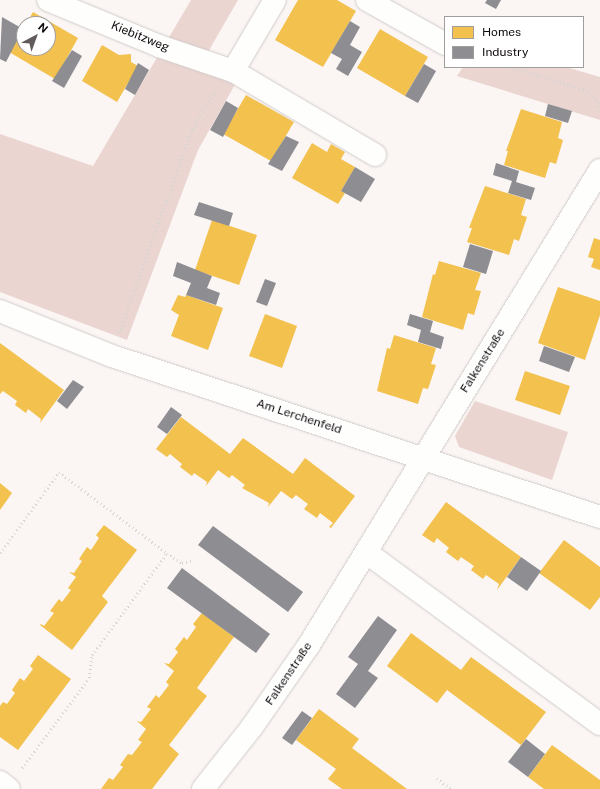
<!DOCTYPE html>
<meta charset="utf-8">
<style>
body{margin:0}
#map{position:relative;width:600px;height:789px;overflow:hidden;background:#fbf5f4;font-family:"Public Sans",sans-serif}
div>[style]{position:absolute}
.green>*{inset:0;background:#ead5d1}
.homes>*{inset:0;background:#f2c14e}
.industry>*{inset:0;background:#8d8d92}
.path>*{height:2.5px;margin-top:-1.25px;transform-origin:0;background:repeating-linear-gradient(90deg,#d6d4d4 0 1px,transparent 0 4px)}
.roads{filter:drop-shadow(0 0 1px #d1cccb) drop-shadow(0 0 1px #d1cccb)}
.minor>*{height:22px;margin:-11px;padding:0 11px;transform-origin:11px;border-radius:11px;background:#fefefd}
span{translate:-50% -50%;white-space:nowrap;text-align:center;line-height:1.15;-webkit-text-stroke:4px #fff;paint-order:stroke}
.street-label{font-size:12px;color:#0e0a09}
.legend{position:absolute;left:444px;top:16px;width:140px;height:52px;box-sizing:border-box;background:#fff;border:1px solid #9f9d9d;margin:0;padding:5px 7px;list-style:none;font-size:12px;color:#0e0a09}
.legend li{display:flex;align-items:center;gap:8px;height:20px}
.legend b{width:20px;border:1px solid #9f9d9d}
.north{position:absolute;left:16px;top:16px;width:40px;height:40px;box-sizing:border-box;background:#fff;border:1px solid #9f9d9d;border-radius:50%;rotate:41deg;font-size:11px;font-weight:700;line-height:16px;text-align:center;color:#0e0a09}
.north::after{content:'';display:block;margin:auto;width:14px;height:18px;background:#615c5b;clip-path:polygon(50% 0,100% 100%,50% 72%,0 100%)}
</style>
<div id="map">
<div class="green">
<div style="clip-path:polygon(191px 0,238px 0,208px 52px,237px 81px,198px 150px,127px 340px,0 292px,0 134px,93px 166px)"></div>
<div style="clip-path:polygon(463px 67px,566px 67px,600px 77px,600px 120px,457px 76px)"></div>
<div style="clip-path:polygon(475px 401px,568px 432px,552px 480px,459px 447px,455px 436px)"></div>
</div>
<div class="homes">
<div style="clip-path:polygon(298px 0,337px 0,356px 11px,323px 67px,275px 40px)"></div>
<div style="clip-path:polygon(33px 12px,78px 38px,55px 79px,9px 52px,24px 27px,24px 48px,48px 48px,48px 24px,26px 24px)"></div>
<div style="clip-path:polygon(380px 29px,428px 57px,405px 96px,357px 68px)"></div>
<div style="clip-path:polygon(102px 45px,119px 55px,131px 54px,131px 62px,138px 66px,117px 102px,82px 81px)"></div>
<div style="clip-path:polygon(246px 95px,294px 122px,271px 161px,223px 134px)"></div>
<div style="clip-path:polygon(521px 109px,562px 122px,558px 138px,563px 140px,556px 164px,550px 162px,545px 178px,504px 165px,508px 151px,506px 151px)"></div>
<div style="clip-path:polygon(312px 143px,327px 152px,331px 144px,345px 152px,341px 159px,355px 167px,341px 191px,345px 193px,338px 204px,292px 178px)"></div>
<div style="clip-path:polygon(485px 186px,526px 199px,521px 215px,527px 217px,519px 241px,514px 239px,509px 255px,467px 242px,472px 228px,469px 228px)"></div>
<div style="clip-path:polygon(212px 220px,257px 235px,239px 285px,195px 270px)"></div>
<div style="clip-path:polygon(594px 238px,600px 240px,600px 270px,591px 267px,594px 259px,588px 257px)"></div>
<div style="clip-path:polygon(439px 261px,481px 273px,475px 290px,481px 291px,474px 315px,468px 313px,463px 330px,422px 317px,433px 274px,435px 275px)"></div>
<div style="clip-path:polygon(558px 287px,600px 301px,600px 315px,585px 360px,538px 343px)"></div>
<div style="clip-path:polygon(178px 295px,185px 297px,186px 295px,223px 308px,208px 350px,171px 336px,179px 315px,171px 310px)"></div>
<div style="clip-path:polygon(265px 314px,297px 326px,282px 368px,249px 356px)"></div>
<div style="clip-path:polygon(394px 335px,436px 348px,431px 364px,436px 365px,428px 389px,423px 388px,418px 404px,377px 391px,387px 348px,390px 349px)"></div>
<div style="clip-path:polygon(0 343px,64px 390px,40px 423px,41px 419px,28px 409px,26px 413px,15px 405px,17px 401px,3px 391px,0 394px)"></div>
<div style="clip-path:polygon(525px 371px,570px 386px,560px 415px,515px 400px)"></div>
<div style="clip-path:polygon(181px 417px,230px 454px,243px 438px,293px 474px,305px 458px,355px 496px,331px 528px,329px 527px,333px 523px,320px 513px,317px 518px,304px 509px,308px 504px,296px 495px,292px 499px,281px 491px,268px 507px,269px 503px,242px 488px,245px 485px,232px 475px,229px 478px,218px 470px,206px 486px,207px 482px,194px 473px,192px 476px,180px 467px,182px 464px,170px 454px,167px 457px,156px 449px)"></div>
<div style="clip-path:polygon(0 483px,12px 493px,0 510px)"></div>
<div style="clip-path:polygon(446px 502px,521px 557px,497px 590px,499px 584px,486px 575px,483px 579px,471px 570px,474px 566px,461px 557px,458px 561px,446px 552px,449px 548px,437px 538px,434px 543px,422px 535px)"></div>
<div style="clip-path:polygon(104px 525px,137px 550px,102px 596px,108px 602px,72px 650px,40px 625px,41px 624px,44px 626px,54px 613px,50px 611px,59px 599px,62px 602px,71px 590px,68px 588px,76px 577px,69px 572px,74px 573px,82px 561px,79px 559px,87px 547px,91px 550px,99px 538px,96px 535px)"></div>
<div style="clip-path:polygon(564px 540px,600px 567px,600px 597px,590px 610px,539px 573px)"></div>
<div style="clip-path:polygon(202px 613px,234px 637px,197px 688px,207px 696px,169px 745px,179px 754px,152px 789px,101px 789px,109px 778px,113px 780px,123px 767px,120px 765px,128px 754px,132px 755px,142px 742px,138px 740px,146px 729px,137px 721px,141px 722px,151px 709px,147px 707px,156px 695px,159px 698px,169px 685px,166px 682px,174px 671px,164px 663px,169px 664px,178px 652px,175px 649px,184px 637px,187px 640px,196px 627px,193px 624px)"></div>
<div style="clip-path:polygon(411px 633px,461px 670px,471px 657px,546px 712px,521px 745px,447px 690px,437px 703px,387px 666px)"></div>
<div style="clip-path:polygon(38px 655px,71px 679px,18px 750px,0 737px,0 706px,3px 702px,7px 704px,15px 693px,12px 690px,20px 678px,24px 681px,33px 669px,30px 666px)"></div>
<div style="clip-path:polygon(319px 709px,359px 739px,352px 748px,407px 789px,342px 789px,328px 779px,336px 769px,296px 740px)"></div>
<div style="clip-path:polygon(552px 745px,600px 780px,600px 789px,544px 789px,528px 777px)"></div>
</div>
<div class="industry">
<div style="clip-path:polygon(487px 0,501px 0,496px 9px,485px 3px)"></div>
<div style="clip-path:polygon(2px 17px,23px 29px,6px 62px,0 59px)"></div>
<div style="clip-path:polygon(350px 21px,360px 27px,350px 45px,362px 52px,348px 76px,336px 69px,342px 59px,331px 53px)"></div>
<div style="clip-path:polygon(72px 50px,82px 56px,64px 88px,52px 81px)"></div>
<div style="clip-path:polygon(138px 63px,149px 70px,135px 95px,125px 89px)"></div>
<div style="clip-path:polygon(424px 64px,436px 71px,418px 103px,405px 96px)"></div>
<div style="clip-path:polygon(226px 101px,238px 108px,223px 137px,210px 130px)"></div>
<div style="clip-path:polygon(548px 104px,572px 111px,568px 123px,545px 116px)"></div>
<div style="clip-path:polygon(286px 136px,299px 142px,282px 171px,268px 164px)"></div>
<div style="clip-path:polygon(496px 163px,519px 171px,516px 182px,535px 188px,531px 200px,508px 193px,512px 181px,493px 175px)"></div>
<div style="clip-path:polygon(355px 167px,375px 179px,361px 202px,341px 191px)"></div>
<div style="clip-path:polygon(199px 202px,233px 213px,229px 226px,194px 215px)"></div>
<div style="clip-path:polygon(470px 244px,493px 251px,486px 274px,463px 267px)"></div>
<div style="clip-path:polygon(177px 262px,212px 276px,207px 288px,220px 293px,216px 305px,186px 295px,191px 283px,173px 276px)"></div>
<div style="clip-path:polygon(265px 279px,276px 283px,267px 306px,256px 302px)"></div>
<div style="clip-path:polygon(410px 314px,433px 321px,430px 332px,444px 337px,441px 349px,418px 342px,421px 330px,407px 325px)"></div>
<div style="clip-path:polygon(544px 346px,575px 357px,569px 372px,539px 361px)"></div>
<div style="clip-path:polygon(73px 380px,84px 387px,67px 409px,57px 401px)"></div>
<div style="clip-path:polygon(171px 407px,182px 415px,167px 434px,157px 427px)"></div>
<div style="clip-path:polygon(213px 526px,303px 592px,288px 612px,198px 545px)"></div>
<div style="clip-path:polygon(521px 557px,541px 571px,527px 591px,507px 577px)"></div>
<div style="clip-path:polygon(182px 568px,270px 634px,256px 653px,167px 588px)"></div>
<div style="clip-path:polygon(378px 616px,397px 630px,368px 671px,378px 678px,355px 708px,336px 694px,358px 664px,348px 657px)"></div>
<div style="clip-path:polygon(302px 711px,312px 718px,292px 745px,282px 738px)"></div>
<div style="clip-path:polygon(526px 739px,545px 754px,528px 777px,508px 762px)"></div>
</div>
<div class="path">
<div style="left:510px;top:67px;width:77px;rotate:16.6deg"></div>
<div style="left:584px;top:89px;width:19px;rotate:43deg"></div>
<div style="left:598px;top:102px;width:8px;rotate:76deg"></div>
<div style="left:119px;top:333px;width:217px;rotate:-70.3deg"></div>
<div style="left:192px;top:129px;width:45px;rotate:-57.7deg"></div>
<div style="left:0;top:553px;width:100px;rotate:-53.9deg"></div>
<div style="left:59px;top:472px;width:135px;rotate:36.9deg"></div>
<div style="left:167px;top:553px;width:18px;rotate:34deg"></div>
<div style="left:182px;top:563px;width:11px;rotate:-15deg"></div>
<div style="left:22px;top:768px;width:112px;rotate:-53.3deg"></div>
<div style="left:89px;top:678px;width:23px;rotate:-83deg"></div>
<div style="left:92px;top:655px;width:127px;rotate:-53.7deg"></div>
<div style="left:437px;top:778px;width:18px;rotate:38deg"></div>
</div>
<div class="roads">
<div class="minor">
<div style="left:48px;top:0;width:120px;rotate:22.5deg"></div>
<div style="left:159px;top:46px;width:78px;rotate:18.7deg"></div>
<div style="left:233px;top:71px;width:165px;rotate:30.6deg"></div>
<div style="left:367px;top:0;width:90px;rotate:29.4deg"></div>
<div style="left:233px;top:71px;width:82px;rotate:-59.4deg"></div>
<div style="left:0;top:311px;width:121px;rotate:21.9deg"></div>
<div style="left:112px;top:356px;width:514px;rotate:18.26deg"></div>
<div style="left:367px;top:553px;width:289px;rotate:36.3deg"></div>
<div style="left:0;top:782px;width:11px;rotate:38deg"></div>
<div style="left:203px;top:789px;width:79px;rotate:-51.7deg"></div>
<div style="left:252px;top:727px;width:100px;rotate:-55.2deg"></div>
<div style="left:309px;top:645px;width:557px;rotate:-58.51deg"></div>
</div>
</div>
<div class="street-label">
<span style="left:140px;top:37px;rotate:22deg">Kiebitzweg</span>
<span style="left:483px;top:361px;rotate:-58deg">Falkenstraße</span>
<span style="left:299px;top:417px;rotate:18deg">Am Lerchenfeld</span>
<span style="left:289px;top:674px;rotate:-56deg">Falkenstraße</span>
</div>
<ul class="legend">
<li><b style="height:11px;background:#f2c14e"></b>Homes</li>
<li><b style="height:11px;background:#8d8d92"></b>Industry</li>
</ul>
<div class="north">N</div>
</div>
